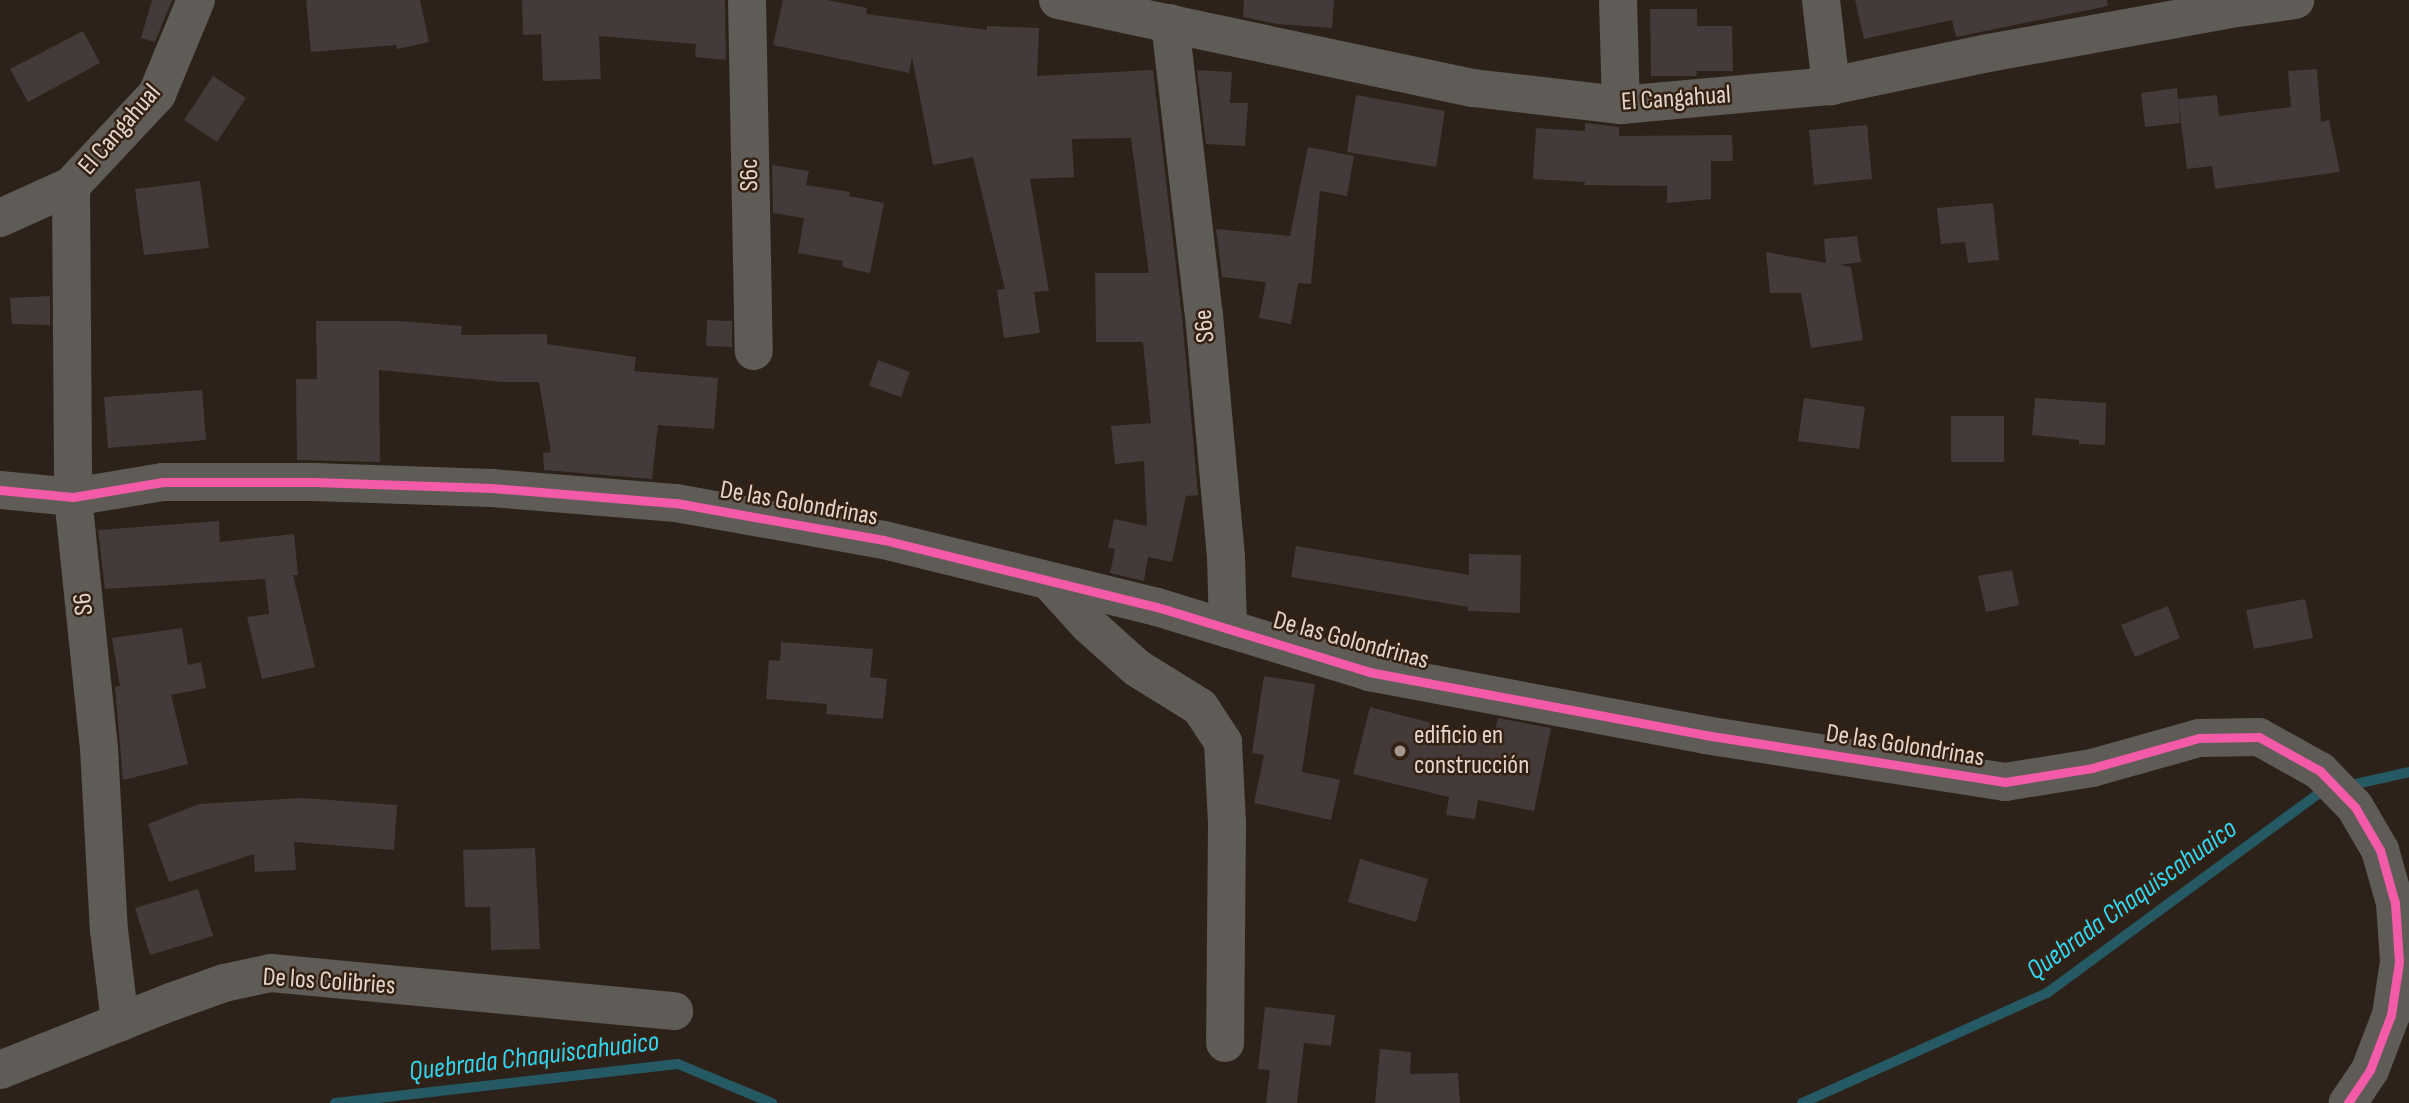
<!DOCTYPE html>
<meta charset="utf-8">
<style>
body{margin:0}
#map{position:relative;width:2409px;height:1103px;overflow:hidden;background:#2c221a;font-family:"Sofia Sans Condensed",sans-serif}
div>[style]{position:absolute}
.stream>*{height:10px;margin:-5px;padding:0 5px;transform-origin:5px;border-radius:5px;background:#255963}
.building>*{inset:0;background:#433a39}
.minor>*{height:38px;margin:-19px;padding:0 19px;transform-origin:19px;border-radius:19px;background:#5f5b56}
.cycleway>*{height:9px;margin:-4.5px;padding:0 4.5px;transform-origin:4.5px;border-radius:4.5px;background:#f35aa7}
.dots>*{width:19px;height:19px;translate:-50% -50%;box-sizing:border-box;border:4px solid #342112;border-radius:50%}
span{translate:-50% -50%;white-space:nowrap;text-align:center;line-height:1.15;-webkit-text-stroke:5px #342112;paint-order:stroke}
.street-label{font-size:26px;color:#e3d6cd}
.poi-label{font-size:26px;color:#e3d6cd}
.left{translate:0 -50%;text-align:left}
.water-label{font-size:28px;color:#2ed6f3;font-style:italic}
</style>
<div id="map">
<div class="stream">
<div style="left:2347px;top:786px;width:64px;rotate:-12.7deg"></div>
<div style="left:335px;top:1103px;width:345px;rotate:-6.5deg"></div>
<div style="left:678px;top:1064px;width:102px;rotate:22.5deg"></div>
<div style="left:1802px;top:1103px;width:269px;rotate:-24.2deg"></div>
<div style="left:2047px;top:993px;width:340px;rotate:-36.3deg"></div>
<div style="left:2321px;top:792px;width:7px;rotate:-8deg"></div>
</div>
<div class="building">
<div style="clip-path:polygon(152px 0,172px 0,155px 42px,141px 38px)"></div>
<div style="clip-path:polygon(306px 0,420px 0,429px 42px,397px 49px,396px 45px,311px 52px)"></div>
<div style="clip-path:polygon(522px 0,725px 0,726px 60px,695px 57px,696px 44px,599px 36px,601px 79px,543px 81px,541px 34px,523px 35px)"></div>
<div style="clip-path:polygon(783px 0,827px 0,867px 8px,866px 14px,987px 30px,987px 26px,1039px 28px,1037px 76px,1153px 70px,1182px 317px,1198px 495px,1186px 496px,1172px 562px,1148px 557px,1144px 581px,1110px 573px,1115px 549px,1108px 548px,1114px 519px,1147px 526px,1144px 461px,1115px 464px,1111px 426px,1151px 423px,1143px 342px,1096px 342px,1095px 273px,1149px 273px,1131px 138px,1072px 139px,1074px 177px,1030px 179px,1049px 291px,1034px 292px,1040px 333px,1004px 338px,997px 290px,1005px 289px,973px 157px,933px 165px,912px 57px,909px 73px,773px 45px)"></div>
<div style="clip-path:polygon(1244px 0,1334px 0,1332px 28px,1277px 24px,1243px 17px)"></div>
<div style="clip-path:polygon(1855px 0,2107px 0,2108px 6px,1956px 37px,1952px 20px,1864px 39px)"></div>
<div style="clip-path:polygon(1650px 9px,1697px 9px,1697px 26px,1732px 26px,1733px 71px,1697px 71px,1696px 76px,1651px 76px)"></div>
<div style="clip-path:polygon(83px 31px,100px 63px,28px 102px,10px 69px)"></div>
<div style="clip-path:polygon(2317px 69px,2321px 122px,2329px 120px,2340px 172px,2215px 189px,2212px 166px,2187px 169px,2178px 99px,2217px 95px,2219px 116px,2291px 107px,2288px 71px)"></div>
<div style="clip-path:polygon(1197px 70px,1232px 72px,1230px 103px,1248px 103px,1245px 146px,1206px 144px)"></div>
<div style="clip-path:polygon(213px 76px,246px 98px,217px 142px,184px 120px)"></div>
<div style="clip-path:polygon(2177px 88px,2180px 123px,2145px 127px,2141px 93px)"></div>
<div style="clip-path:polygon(1356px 95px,1445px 111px,1436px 167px,1347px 152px)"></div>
<div style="clip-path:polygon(1585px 123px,1619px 127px,1619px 136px,1732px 135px,1733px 161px,1711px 161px,1711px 199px,1667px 203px,1667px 186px,1584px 185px,1585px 182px,1533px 179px,1536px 128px,1585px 131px)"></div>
<div style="clip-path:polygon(1867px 125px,1872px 179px,1814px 185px,1809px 130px)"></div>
<div style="clip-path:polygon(1308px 147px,1354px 156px,1347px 196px,1320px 191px,1311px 284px,1298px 283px,1291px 324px,1259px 318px,1266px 282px,1222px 277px,1216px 229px,1290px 236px)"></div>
<div style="clip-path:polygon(772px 165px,809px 171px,806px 185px,850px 192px,849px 196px,884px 203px,870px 273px,842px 267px,843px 261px,798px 253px,804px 218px,773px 213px)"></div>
<div style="clip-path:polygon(200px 181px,209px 248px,144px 255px,135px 189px)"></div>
<div style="clip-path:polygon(1993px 203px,1999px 260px,1968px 263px,1965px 242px,1941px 244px,1937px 208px)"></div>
<div style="clip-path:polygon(1857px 236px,1861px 262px,1840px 265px,1851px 267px,1863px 340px,1811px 348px,1801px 293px,1770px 293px,1766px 252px,1826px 263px,1824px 239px)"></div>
<div style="clip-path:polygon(50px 296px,50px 325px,12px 324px,10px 298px)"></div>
<div style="clip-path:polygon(707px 320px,732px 321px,732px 347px,706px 346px)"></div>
<div style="clip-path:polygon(316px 321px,400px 321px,462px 326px,461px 335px,547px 334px,547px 344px,636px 357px,634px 371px,718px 378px,714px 429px,658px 425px,652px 479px,544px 470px,543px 453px,551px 452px,539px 382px,502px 382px,379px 370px,380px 462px,297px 460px,296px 379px,317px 379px)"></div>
<div style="clip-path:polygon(878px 360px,910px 372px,901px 397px,869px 386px)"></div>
<div style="clip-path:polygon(202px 390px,206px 440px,108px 448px,104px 397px)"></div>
<div style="clip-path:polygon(1804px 398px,1865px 407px,1859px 449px,1798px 441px)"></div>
<div style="clip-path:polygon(2035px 398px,2106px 403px,2105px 445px,2079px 444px,2079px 440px,2032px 435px)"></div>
<div style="clip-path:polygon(1951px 416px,2004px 416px,2004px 462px,1951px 462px)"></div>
<div style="clip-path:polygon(219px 521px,220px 542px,294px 534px,298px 575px,293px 575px,315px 667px,262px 679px,247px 617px,269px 614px,265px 579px,105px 589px,98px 530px)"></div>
<div style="clip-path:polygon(1296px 546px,1469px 575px,1469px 554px,1521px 555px,1520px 613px,1468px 611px,1468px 607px,1291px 577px)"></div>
<div style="clip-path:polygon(2012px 570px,2019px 605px,1986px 612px,1978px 576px)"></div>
<div style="clip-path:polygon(2305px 599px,2313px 638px,2254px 649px,2246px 610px)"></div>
<div style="clip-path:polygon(2168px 606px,2180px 638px,2135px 657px,2121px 625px)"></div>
<div style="clip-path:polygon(182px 628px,188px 665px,201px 662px,206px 688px,171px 695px,188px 764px,123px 780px,115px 687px,120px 686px,112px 638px)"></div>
<div style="clip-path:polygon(781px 642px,873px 649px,870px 677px,887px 679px,883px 719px,826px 714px,827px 704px,766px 699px,769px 660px,780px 661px)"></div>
<div style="clip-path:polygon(1264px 676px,1315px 684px,1302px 772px,1340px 780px,1331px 820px,1254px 803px,1264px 755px,1252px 753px)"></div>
<div style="clip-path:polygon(1370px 707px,1493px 739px,1498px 718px,1551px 728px,1534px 811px,1478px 800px,1475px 819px,1446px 815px,1449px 797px,1353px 774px)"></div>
<div style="clip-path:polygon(303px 798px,397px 805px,394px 850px,294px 842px,296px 870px,255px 872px,254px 854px,169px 882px,148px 824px,199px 804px)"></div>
<div style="clip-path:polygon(535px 848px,540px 949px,491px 950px,490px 907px,465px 907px,463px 850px)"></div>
<div style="clip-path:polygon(1360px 859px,1428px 879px,1416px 922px,1348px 902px)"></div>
<div style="clip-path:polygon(198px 889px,213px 936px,150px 955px,135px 908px)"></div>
<div style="clip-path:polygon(1265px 1007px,1335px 1015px,1331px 1046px,1304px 1043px,1297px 1103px,1266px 1103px,1270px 1070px,1258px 1069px)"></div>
<div style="clip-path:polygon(1380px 1049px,1411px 1052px,1410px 1074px,1458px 1073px,1460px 1103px,1375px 1103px)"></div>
</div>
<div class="minor">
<div style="left:747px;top:0;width:351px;rotate:88.9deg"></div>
<div style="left:1058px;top:0;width:424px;rotate:12deg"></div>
<div style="left:1473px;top:88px;width:149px;rotate:6.6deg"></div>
<div style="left:1621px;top:105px;width:211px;rotate:-5.2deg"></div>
<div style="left:1831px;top:86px;width:155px;rotate:-11.9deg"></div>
<div style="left:1983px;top:54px;width:245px;rotate:-10.3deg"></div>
<div style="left:2224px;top:10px;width:72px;rotate:-8deg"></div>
<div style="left:1618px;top:0;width:105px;rotate:88.4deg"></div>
<div style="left:1821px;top:0;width:87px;rotate:83.4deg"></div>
<div style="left:1170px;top:23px;width:294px;rotate:83.4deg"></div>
<div style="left:1204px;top:315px;width:243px;rotate:84.8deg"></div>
<div style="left:1226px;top:557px;width:72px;rotate:88.4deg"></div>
<div style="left:71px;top:186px;width:311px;rotate:89.6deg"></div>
<div style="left:73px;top:497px;width:252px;rotate:84.1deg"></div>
<div style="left:99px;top:748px;width:182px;rotate:86.9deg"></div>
<div style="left:109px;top:930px;width:93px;rotate:83.2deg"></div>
<div style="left:0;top:218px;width:78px;rotate:-24.3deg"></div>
<div style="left:71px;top:186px;width:126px;rotate:-46.9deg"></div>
<div style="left:157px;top:94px;width:102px;rotate:-67.5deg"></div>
<div style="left:0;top:490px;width:73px;rotate:5.5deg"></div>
<div style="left:73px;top:497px;width:91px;rotate:-9.5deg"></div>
<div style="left:163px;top:482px;width:151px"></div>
<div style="left:314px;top:482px;width:178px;rotate:1.9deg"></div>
<div style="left:492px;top:488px;width:185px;rotate:4.7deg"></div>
<div style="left:676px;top:503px;width:211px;rotate:10.1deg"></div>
<div style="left:884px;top:540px;width:281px;rotate:13.8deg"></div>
<div style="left:1157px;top:607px;width:222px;rotate:17deg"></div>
<div style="left:1369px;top:672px;width:342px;rotate:10.6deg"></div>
<div style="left:1705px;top:735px;width:304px;rotate:8.9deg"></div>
<div style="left:2005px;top:782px;width:88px;rotate:-9.1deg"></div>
<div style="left:2092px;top:768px;width:111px;rotate:-15.7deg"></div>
<div style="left:2199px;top:738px;width:60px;rotate:-1deg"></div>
<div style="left:2259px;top:737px;width:70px;rotate:29.1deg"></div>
<div style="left:2320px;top:771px;width:50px;rotate:45.8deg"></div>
<div style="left:2355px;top:807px;width:50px;rotate:59.8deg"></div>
<div style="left:2380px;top:850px;width:55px;rotate:74.2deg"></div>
<div style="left:2395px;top:903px;width:59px;rotate:86.1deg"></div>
<div style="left:2399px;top:962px;width:54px;rotate:98.6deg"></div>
<div style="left:2391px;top:1015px;width:59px;rotate:110.9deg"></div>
<div style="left:2370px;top:1070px;width:40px;rotate:124deg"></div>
<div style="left:1049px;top:581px;width:58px;rotate:47.8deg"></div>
<div style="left:1088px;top:624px;width:66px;rotate:41.9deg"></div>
<div style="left:1137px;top:668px;width:74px;rotate:31.8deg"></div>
<div style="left:1200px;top:707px;width:42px;rotate:56.7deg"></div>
<div style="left:1223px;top:742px;width:81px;rotate:87.2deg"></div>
<div style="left:1227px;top:823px;width:220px;rotate:90.5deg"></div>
<div style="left:0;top:1070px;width:184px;rotate:-21.7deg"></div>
<div style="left:171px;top:1002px;width:56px;rotate:-19.7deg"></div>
<div style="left:224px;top:983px;width:48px;rotate:-12deg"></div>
<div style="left:271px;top:973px;width:405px;rotate:5.4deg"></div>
</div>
<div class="cycleway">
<div style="left:0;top:490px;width:73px;rotate:5.5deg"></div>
<div style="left:73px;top:497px;width:91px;rotate:-9.5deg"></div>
<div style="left:163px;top:482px;width:151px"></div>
<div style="left:314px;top:482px;width:178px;rotate:1.9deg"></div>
<div style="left:492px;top:488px;width:185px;rotate:4.7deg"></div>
<div style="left:676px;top:503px;width:211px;rotate:10.1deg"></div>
<div style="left:884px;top:540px;width:281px;rotate:13.8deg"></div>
<div style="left:1157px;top:607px;width:222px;rotate:17deg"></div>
<div style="left:1369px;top:672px;width:342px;rotate:10.6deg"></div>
<div style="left:1705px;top:735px;width:304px;rotate:8.9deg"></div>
<div style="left:2005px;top:782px;width:88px;rotate:-9.1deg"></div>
<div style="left:2092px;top:768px;width:111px;rotate:-15.7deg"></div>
<div style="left:2199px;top:738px;width:60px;rotate:-1deg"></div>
<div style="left:2259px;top:737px;width:70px;rotate:29.1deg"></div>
<div style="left:2320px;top:771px;width:50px;rotate:45.8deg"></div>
<div style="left:2355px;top:807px;width:50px;rotate:59.8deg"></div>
<div style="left:2380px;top:850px;width:55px;rotate:74.2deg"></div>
<div style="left:2395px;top:903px;width:59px;rotate:86.1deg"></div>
<div style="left:2399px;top:962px;width:54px;rotate:98.6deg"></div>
<div style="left:2391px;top:1015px;width:59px;rotate:110.9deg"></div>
<div style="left:2370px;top:1070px;width:40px;rotate:124deg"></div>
</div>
<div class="dots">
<div style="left:1400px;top:751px;background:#a3978e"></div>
</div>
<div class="street-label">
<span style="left:1676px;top:99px;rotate:-4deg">El Cangahual</span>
<span style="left:120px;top:130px;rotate:-49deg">El Cangahual</span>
<span style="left:750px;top:175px;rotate:-91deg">S6c</span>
<span style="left:1205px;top:326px;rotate:-96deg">S6e</span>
<span style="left:799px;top:504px;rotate:10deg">De las Golondrinas</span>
<span style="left:84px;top:604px;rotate:-96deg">S6</span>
<span style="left:1351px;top:641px;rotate:15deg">De las Golondrinas</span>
<span style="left:1905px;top:746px;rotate:9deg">De las Golondrinas</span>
<span style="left:329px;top:982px;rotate:4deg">De los Colibries</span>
</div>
<div class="poi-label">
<span class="left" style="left:1414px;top:751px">edificio en<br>construcción</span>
</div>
<div class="water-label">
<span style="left:2132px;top:900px;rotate:-36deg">Quebrada Chaquiscahuaico</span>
<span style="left:534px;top:1057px;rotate:-7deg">Quebrada Chaquiscahuaico</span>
</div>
</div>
